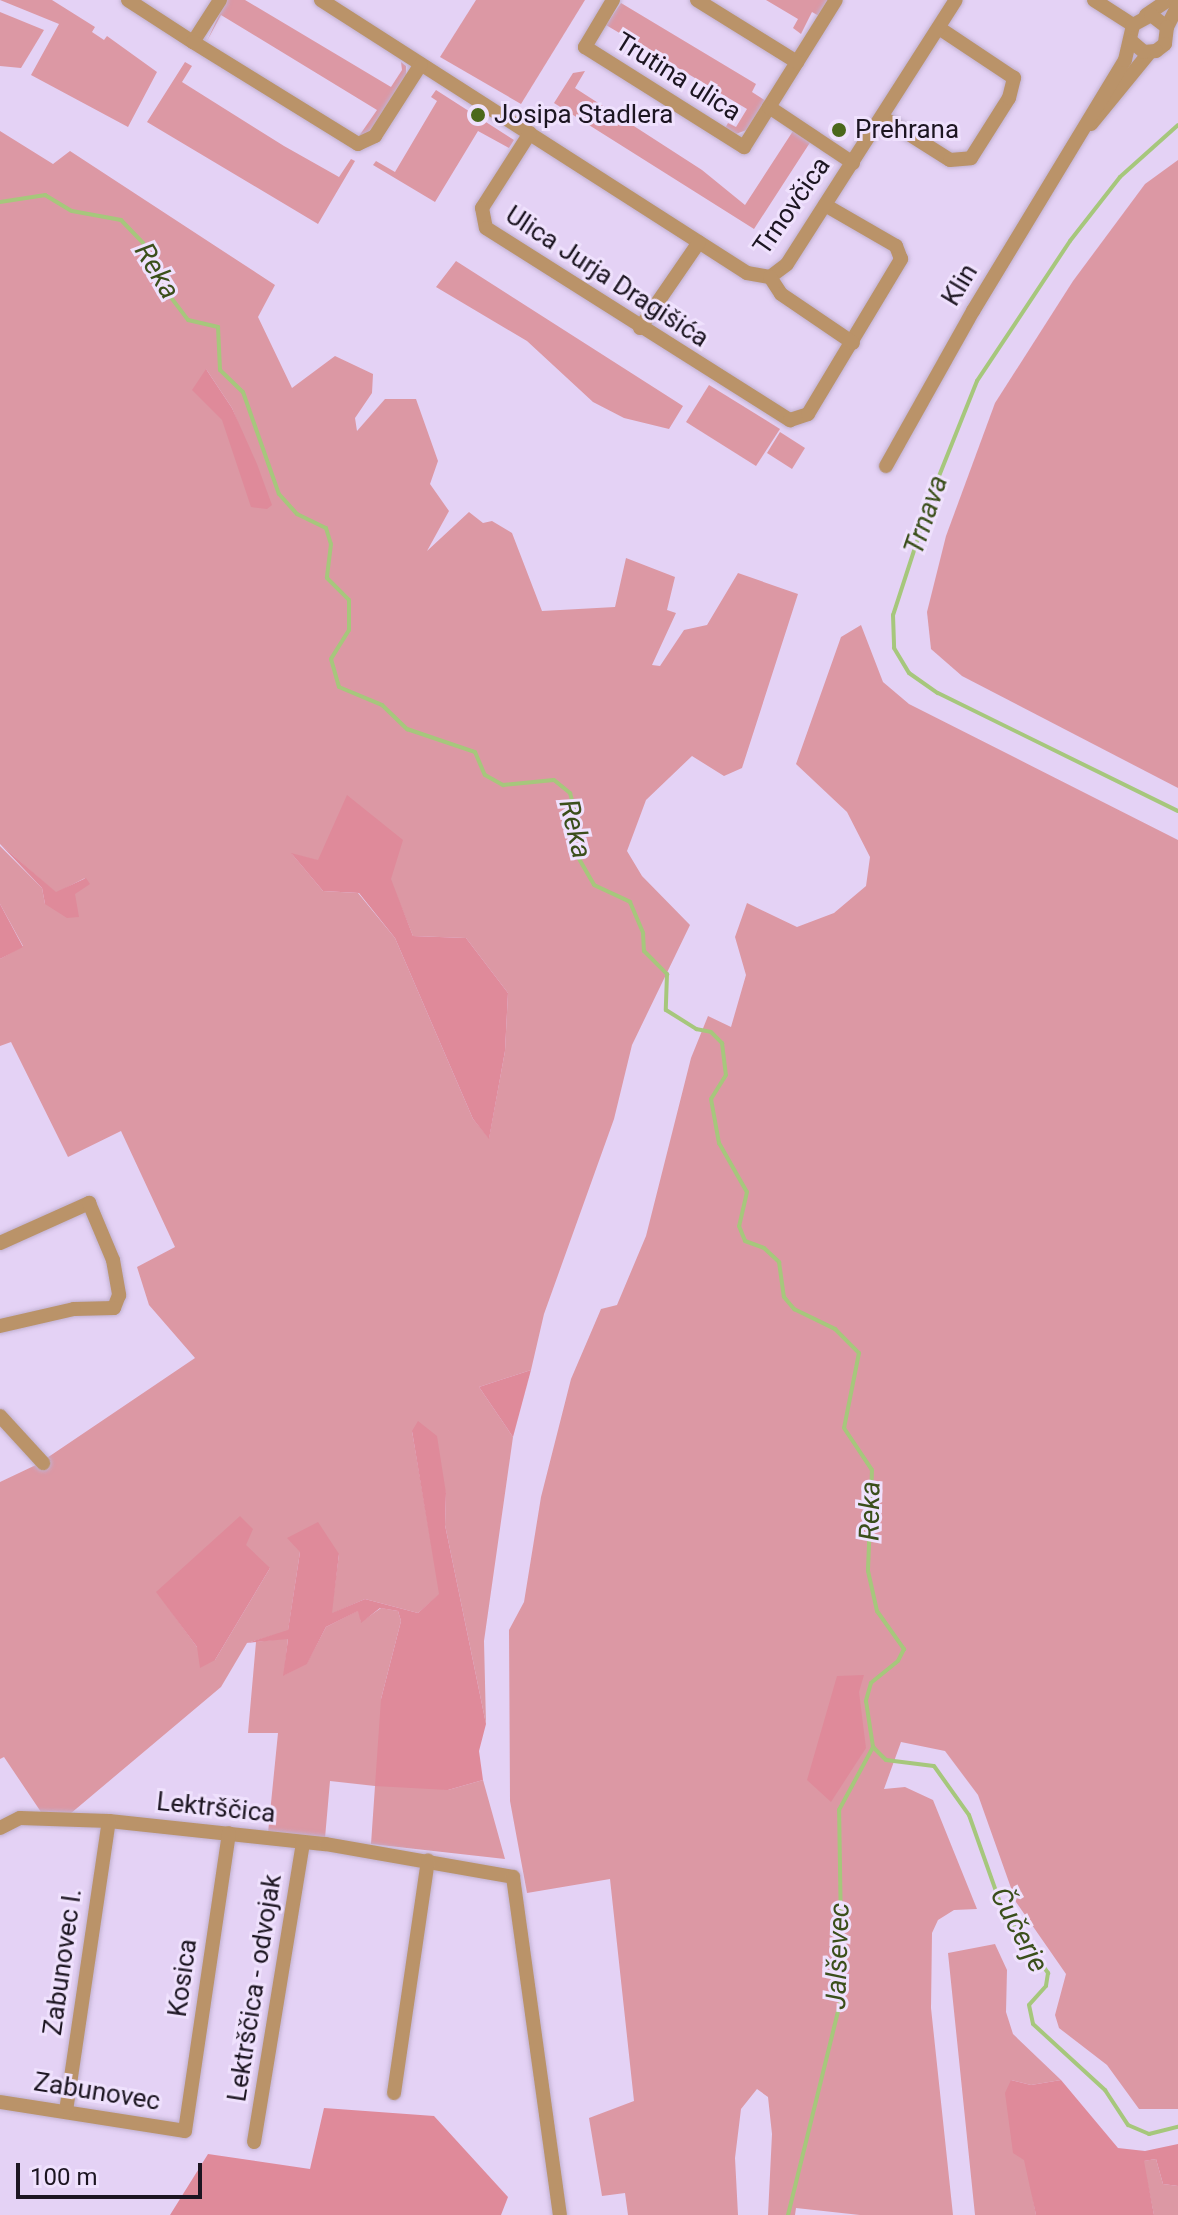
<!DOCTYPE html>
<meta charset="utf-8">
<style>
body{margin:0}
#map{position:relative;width:1178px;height:2215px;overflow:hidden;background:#e4d2f5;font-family:Roboto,sans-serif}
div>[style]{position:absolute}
.green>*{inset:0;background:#dc98a4}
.forest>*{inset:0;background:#df8a9a}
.stream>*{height:4px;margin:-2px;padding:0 2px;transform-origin:2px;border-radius:2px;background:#a6c77c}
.roads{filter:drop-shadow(0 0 2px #c0b0cf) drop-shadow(0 0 2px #c0b0cf)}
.minor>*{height:14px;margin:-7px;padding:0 7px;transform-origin:7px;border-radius:7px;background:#ba9369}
.dots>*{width:22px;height:22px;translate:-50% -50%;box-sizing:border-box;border:4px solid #efe1fd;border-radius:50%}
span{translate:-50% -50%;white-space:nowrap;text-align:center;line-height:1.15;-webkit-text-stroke:6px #efe1fd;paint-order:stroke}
.street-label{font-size:26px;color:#1c1521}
.poi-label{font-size:26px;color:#1c1521}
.left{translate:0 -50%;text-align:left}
.water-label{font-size:28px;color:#3b4f1b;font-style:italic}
.scale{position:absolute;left:16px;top:2163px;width:186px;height:36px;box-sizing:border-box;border:4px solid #1c1521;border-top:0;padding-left:10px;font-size:24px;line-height:28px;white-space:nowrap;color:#1c1521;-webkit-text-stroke:6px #efe1fd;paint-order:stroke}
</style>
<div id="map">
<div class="green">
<div style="clip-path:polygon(0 0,52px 0,95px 27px,92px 32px,104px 40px,107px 36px,157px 72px,128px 127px,31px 75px,59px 24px)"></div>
<div style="clip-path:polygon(226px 0,245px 0,391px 87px,402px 70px,401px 62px,406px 66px,406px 76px,370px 132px,359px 136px,377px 110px,221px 15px,207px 41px)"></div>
<div style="clip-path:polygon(476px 0,585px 0,521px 104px,440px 57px)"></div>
<div style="clip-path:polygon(766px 0,830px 0,819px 16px,812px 12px,801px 34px,793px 28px,798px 19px)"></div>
<div style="clip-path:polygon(621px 3px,756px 84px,752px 92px,766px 101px,749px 129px,736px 134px,724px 130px,728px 123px,736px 127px,747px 109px,606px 25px)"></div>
<div style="clip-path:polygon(0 12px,44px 30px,21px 68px,0 66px)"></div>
<div style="clip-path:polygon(185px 62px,192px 66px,182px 82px,284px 146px,339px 177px,351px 159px,355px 161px,318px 224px,147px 122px)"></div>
<div style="clip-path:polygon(585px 71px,575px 88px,702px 170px,745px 205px,793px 131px,811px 141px,754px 229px,554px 103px,573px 73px)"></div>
<div style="clip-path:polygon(436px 90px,514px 140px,509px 148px,478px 131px,435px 202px,373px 165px,376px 161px,395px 172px,437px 101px,431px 97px)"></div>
<div style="clip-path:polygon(evenodd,0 131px,53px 164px,70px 151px,275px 285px,258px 317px,292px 388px,335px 356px,373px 374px,372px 393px,355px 418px,357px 431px,385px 399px,416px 399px,438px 461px,430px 484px,449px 511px,427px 551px,469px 512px,483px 523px,492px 521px,512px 533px,542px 611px,615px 607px,626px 558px,675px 577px,667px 610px,676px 613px,652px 665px,660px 666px,684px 630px,707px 625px,738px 573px,798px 594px,742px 768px,724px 776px,692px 756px,646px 800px,627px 851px,642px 876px,690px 925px,632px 1045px,614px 1119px,544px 1314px,531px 1370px,479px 1387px,513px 1437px,484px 1641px,486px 1724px,445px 1525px,446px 1493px,412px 1431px,440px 1594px,418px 1613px,365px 1599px,331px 1614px,339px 1554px,300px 1552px,288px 1631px,247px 1643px,221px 1687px,70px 1814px,41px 1812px,4px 1757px,0 1759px,0 1482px,38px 1464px,195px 1358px,149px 1305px,137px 1267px,175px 1247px,121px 1131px,68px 1157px,11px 1042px,0 1046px,0 959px,23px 946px,0 904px,0 846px,42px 888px,45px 904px,75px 893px,85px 878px,56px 893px,0 844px,0 131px,206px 369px,232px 408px,271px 505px,232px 442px,206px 369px,0 131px,292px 854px,390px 879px,413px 936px,466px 938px,508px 993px,505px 1051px,489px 1138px,473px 1119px,395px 938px,358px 893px,323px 891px,292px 854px,0 131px,270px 1568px,215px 1660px,197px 1647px,157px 1592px,270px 1568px)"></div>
<div style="clip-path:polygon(1178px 160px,1178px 788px,962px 676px,931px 649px,927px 612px,946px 536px,995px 403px,1073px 281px,1145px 184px)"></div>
<div style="clip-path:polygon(456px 261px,683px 406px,669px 429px,624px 418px,593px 402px,527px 341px,436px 287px)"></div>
<div style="clip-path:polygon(709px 385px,780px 429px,756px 466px,686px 422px)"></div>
<div style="clip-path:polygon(780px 432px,805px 448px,792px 469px,767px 453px)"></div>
<div style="clip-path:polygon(861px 625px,883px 682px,909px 704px,1178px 840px,1178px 2109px,1139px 2109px,1107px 2065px,1059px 2028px,1055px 2015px,1066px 1974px,1016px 1902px,978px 1795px,945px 1751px,901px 1742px,884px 1789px,905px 1787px,933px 1800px,977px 1909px,954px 1910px,938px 1920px,932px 1933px,931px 2008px,953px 2215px,860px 2215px,796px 2208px,795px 2215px,768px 2215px,772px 2134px,768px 2097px,757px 2089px,741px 2109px,735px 2158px,738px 2215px,628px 2215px,625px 2193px,602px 2196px,589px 2118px,634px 2101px,610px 1879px,527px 1893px,510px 1801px,509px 1630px,524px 1602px,541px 1497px,571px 1379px,601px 1309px,617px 1305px,646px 1236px,691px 1058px,708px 1016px,731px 1027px,746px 975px,735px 937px,747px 903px,797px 927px,834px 913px,866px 886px,870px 857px,847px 812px,796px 764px,841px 637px)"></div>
<div style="clip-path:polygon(381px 1608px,398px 1611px,401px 1621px,381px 1699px,448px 1790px,483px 1780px,505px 1859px,371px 1844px,375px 1786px,330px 1781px,325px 1838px,268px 1833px,278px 1733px,248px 1733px,256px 1642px,288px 1638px,284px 1675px,307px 1663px,326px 1627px,359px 1610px,361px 1622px)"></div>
<div style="clip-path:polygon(995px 1944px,1007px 1970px,1006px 2012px,1013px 2034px,1061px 2080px,1031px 2085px,1011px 2080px,1036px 2215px,975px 2215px,948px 1953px)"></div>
<div style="clip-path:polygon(1156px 2159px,1163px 2184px,1178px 2186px,1178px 2215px,1154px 2215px,1143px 2161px)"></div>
</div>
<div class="forest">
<div style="clip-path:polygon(206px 369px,232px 408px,257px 464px,272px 505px,267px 509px,251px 507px,222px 420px,192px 390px)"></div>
<div style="clip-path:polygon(347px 795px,403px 840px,391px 879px,413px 936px,466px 938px,508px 993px,505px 1051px,489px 1139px,473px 1119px,395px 938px,359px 893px,323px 891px,291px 853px,318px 860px)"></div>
<div style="clip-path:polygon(0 844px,56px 892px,86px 878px,90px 884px,75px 894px,79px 917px,67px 918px,45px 904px,42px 888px)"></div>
<div style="clip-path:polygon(0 904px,23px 947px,0 959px)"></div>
<div style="clip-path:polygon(531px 1370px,513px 1437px,479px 1387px)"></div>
<div style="clip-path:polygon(418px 1421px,437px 1436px,446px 1493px,445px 1525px,486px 1724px,479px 1751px,483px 1780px,448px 1790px,375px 1786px,381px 1699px,401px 1621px,398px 1611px,380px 1608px,361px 1623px,358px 1611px,326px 1627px,307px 1664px,283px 1676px,288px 1639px,247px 1643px,288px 1630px,300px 1552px,287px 1538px,318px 1522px,339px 1554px,332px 1613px,365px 1599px,418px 1613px,439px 1594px,412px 1431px)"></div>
<div style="clip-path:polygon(240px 1516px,253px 1529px,246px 1545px,270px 1568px,215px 1660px,200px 1668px,197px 1647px,156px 1592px)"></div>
<div style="clip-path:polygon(864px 1675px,859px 1692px,866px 1748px,831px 1802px,807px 1780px,837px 1676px)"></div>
<div style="clip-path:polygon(1011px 2080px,1031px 2085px,1061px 2080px,1118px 2148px,1145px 2151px,1178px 2144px,1178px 2186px,1163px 2184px,1156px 2159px,1144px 2161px,1154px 2215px,1036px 2215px,1024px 2160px,1013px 2153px,1005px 2093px)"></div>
<div style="clip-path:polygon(324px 2108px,434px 2116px,508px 2197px,501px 2215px,170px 2215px,208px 2154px,310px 2169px)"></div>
</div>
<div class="stream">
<div style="left:1178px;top:125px;width:78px;rotate:138.1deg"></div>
<div style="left:1120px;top:177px;width:81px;rotate:128deg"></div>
<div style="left:1070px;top:241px;width:168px;rotate:123.6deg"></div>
<div style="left:977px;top:381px;width:113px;rotate:111.8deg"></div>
<div style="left:935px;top:486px;width:136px;rotate:108deg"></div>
<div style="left:893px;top:615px;width:33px;rotate:88deg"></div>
<div style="left:894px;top:648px;width:29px;rotate:59deg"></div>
<div style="left:909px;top:673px;width:35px;rotate:35deg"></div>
<div style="left:938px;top:693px;width:267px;rotate:26.2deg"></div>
<div style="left:0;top:202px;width:46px;rotate:-8.8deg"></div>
<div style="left:45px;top:195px;width:31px;rotate:31deg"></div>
<div style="left:72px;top:211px;width:50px;rotate:10.4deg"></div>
<div style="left:121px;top:220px;width:32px;rotate:46deg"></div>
<div style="left:143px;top:243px;width:34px;rotate:71deg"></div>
<div style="left:154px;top:275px;width:56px;rotate:52.9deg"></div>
<div style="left:188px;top:320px;width:31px;rotate:13deg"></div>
<div style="left:218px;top:327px;width:43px;rotate:87.3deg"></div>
<div style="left:220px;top:370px;width:32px;rotate:44deg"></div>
<div style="left:243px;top:392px;width:108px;rotate:70.6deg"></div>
<div style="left:279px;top:494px;width:27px;rotate:48deg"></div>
<div style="left:297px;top:514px;width:32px;rotate:26deg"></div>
<div style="left:326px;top:528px;width:17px;rotate:73deg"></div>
<div style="left:331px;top:544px;width:34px;rotate:97deg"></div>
<div style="left:327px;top:578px;width:31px;rotate:45deg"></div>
<div style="left:349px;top:600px;width:30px;rotate:90deg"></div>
<div style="left:349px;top:630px;width:34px;rotate:122deg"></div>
<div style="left:331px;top:659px;width:29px;rotate:74deg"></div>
<div style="left:339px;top:687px;width:47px;rotate:22.7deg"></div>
<div style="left:382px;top:705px;width:35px;rotate:44deg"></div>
<div style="left:407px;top:729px;width:72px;rotate:18.7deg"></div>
<div style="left:475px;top:752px;width:25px;rotate:67deg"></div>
<div style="left:485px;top:775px;width:21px;rotate:29deg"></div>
<div style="left:503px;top:785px;width:51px;rotate:-5.6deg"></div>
<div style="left:554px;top:780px;width:21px;rotate:39deg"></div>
<div style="left:570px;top:793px;width:42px;rotate:75deg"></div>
<div style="left:581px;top:834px;width:23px;rotate:97deg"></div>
<div style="left:578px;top:857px;width:32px;rotate:60deg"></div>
<div style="left:594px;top:885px;width:40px;rotate:25deg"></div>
<div style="left:630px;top:902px;width:34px;rotate:67deg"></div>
<div style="left:643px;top:933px;width:18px;rotate:87deg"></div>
<div style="left:644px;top:951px;width:33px;rotate:45deg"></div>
<div style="left:667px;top:974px;width:36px;rotate:92deg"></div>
<div style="left:666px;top:1010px;width:36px;rotate:32deg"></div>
<div style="left:696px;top:1029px;width:15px;rotate:11deg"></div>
<div style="left:711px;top:1032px;width:16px;rotate:45deg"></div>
<div style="left:722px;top:1043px;width:32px;rotate:83deg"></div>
<div style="left:726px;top:1075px;width:28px;rotate:122deg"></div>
<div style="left:711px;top:1099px;width:45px;rotate:79.7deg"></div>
<div style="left:719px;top:1143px;width:56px;rotate:60.3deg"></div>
<div style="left:747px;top:1192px;width:35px;rotate:103deg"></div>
<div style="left:739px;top:1226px;width:16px;rotate:68deg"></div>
<div style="left:745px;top:1241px;width:20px;rotate:20deg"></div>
<div style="left:764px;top:1248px;width:21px;rotate:43deg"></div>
<div style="left:779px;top:1262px;width:35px;rotate:82deg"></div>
<div style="left:784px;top:1297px;width:16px;rotate:50deg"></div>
<div style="left:794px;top:1309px;width:46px;rotate:26deg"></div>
<div style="left:835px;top:1329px;width:34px;rotate:45deg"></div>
<div style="left:859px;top:1353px;width:76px;rotate:101.3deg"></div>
<div style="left:844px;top:1428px;width:50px;rotate:56.3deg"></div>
<div style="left:872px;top:1470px;width:101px;rotate:92.3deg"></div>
<div style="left:868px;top:1571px;width:41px;rotate:77.3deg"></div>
<div style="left:877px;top:1611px;width:47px;rotate:54.6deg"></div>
<div style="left:904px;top:1649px;width:13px;rotate:117deg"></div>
<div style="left:898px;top:1661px;width:35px;rotate:141deg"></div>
<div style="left:871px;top:1683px;width:19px;rotate:106deg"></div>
<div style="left:866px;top:1701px;width:47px;rotate:81.3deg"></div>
<div style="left:873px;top:1747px;width:18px;rotate:45deg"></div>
<div style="left:886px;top:1760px;width:48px;rotate:7.1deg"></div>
<div style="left:934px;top:1766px;width:60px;rotate:54.5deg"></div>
<div style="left:969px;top:1815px;width:102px;rotate:70.5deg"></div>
<div style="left:1003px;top:1911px;width:77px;rotate:54deg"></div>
<div style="left:1048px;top:1973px;width:13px;rotate:99deg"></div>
<div style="left:1046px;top:1986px;width:25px;rotate:132deg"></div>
<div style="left:1029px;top:2005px;width:19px;rotate:78deg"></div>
<div style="left:1033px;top:2024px;width:98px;rotate:42.5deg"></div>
<div style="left:1105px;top:2090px;width:42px;rotate:56.7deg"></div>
<div style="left:1128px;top:2125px;width:23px;rotate:23deg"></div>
<div style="left:1149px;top:2134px;width:30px;rotate:-14deg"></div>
<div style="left:788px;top:2215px;width:227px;rotate:-76.2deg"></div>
<div style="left:842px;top:1995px;width:185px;rotate:-90.9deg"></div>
<div style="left:839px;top:1810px;width:72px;rotate:-61.6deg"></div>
</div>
<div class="roads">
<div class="minor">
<div style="left:128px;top:0;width:77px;rotate:32.9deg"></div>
<div style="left:193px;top:42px;width:50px;rotate:-57.3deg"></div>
<div style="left:321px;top:0;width:506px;rotate:32.65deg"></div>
<div style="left:747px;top:273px;width:23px;rotate:10deg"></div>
<div style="left:613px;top:0;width:55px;rotate:120.8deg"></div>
<div style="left:585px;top:47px;width:188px;rotate:32.2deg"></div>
<div style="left:744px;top:147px;width:173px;rotate:-58deg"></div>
<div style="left:697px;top:0;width:118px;rotate:31.8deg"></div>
<div style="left:1094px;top:0;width:46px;rotate:32.7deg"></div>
<div style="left:1146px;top:15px;width:27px;rotate:-34deg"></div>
<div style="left:1167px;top:27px;width:25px;rotate:-63deg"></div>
<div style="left:193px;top:42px;width:194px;rotate:31.7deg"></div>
<div style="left:358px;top:144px;width:19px;rotate:-25deg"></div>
<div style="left:375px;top:136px;width:85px;rotate:-57.4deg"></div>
<div style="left:769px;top:107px;width:101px;rotate:33.7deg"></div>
<div style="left:882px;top:117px;width:80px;rotate:32.3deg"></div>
<div style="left:950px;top:160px;width:21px;rotate:-5deg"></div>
<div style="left:971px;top:158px;width:71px;rotate:-57.7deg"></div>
<div style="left:1009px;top:98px;width:21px;rotate:-76deg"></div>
<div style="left:1014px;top:78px;width:90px;rotate:-146.3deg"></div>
<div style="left:1091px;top:124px;width:93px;rotate:-50.7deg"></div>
<div style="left:530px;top:133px;width:89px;rotate:122.6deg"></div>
<div style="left:482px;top:208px;width:20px;rotate:79deg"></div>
<div style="left:486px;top:228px;width:360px;rotate:32.3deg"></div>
<div style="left:790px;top:420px;width:19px;rotate:-18deg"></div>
<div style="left:808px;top:414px;width:181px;rotate:-59deg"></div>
<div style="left:901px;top:259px;width:14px;rotate:-111deg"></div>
<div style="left:896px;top:246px;width:82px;rotate:-150deg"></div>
<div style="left:770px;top:277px;width:21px;rotate:-37deg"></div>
<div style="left:787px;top:264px;width:313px;rotate:-57.4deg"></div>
<div style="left:770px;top:277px;width:20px;rotate:57deg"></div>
<div style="left:781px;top:294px;width:87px;rotate:34.2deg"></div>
<div style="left:640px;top:328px;width:104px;rotate:-55.5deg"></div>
<div style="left:886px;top:466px;width:178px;rotate:-60.7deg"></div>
<div style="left:973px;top:311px;width:293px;rotate:-58.8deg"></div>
<div style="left:1125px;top:60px;width:36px;rotate:-77deg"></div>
<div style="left:1133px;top:25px;width:21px;rotate:-29deg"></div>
<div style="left:1151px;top:15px;width:20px;rotate:37deg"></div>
<div style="left:1167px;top:27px;width:17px;rotate:97deg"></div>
<div style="left:1165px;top:44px;width:11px;rotate:142deg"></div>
<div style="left:1156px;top:51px;width:12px;rotate:175deg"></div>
<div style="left:1144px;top:52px;width:16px;rotate:-140deg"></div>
<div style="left:0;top:1243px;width:98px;rotate:-24.2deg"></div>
<div style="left:89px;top:1203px;width:62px;rotate:67.2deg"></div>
<div style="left:113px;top:1260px;width:36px;rotate:80deg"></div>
<div style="left:119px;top:1295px;width:14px;rotate:111deg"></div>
<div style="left:114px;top:1308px;width:40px;rotate:178.6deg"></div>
<div style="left:74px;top:1309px;width:76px;rotate:167.1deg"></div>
<div style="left:0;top:1416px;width:64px;rotate:47.5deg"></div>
<div style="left:0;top:1828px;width:22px;rotate:-27deg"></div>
<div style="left:20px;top:1818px;width:89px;rotate:1.9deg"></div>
<div style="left:109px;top:1821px;width:218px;rotate:6.1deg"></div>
<div style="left:326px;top:1844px;width:190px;rotate:10deg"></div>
<div style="left:513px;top:1877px;width:341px;rotate:82.1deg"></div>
<div style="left:394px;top:2093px;width:235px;rotate:-81.7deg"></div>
<div style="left:0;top:2102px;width:187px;rotate:8.9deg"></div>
<div style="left:185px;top:2131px;width:301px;rotate:-81.6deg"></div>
<div style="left:66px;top:2111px;width:293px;rotate:-81.6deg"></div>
<div style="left:254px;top:2142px;width:304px;rotate:-80.7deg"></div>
</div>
</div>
<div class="dots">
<div style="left:478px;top:115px;background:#4b681c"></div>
<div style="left:839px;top:130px;background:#4b681c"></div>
</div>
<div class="street-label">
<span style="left:678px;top:77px;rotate:32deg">Trutina ulica</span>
<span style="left:792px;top:206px;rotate:-55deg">Trnovčica</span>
<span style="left:607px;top:277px;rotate:33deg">Ulica Jurja Dragišića</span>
<span style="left:960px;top:285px;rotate:-59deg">Klin</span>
<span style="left:216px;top:1808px;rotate:6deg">Lektrščica</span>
<span style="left:63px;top:1962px;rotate:-82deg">Zabunovec I.</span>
<span style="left:183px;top:1978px;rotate:-82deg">Kosica</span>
<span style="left:255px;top:1988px;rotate:-81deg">Lektrščica - odvojak</span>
<span style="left:97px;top:2092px;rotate:9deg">Zabunovec</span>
</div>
<div class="poi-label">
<span class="left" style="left:494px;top:115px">Josipa Stadlera</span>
<span class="left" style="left:855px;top:130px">Prehrana</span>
</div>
<div class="water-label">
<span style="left:157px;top:271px;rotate:59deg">Reka</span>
<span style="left:926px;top:515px;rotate:-71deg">Trnava</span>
<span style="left:575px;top:829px;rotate:76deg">Reka</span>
<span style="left:870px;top:1511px;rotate:-89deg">Reka</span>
<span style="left:1019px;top:1930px;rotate:62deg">Čučerje</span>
<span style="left:838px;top:1956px;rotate:-88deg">Jalševec</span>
</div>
<div class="scale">100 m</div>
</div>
